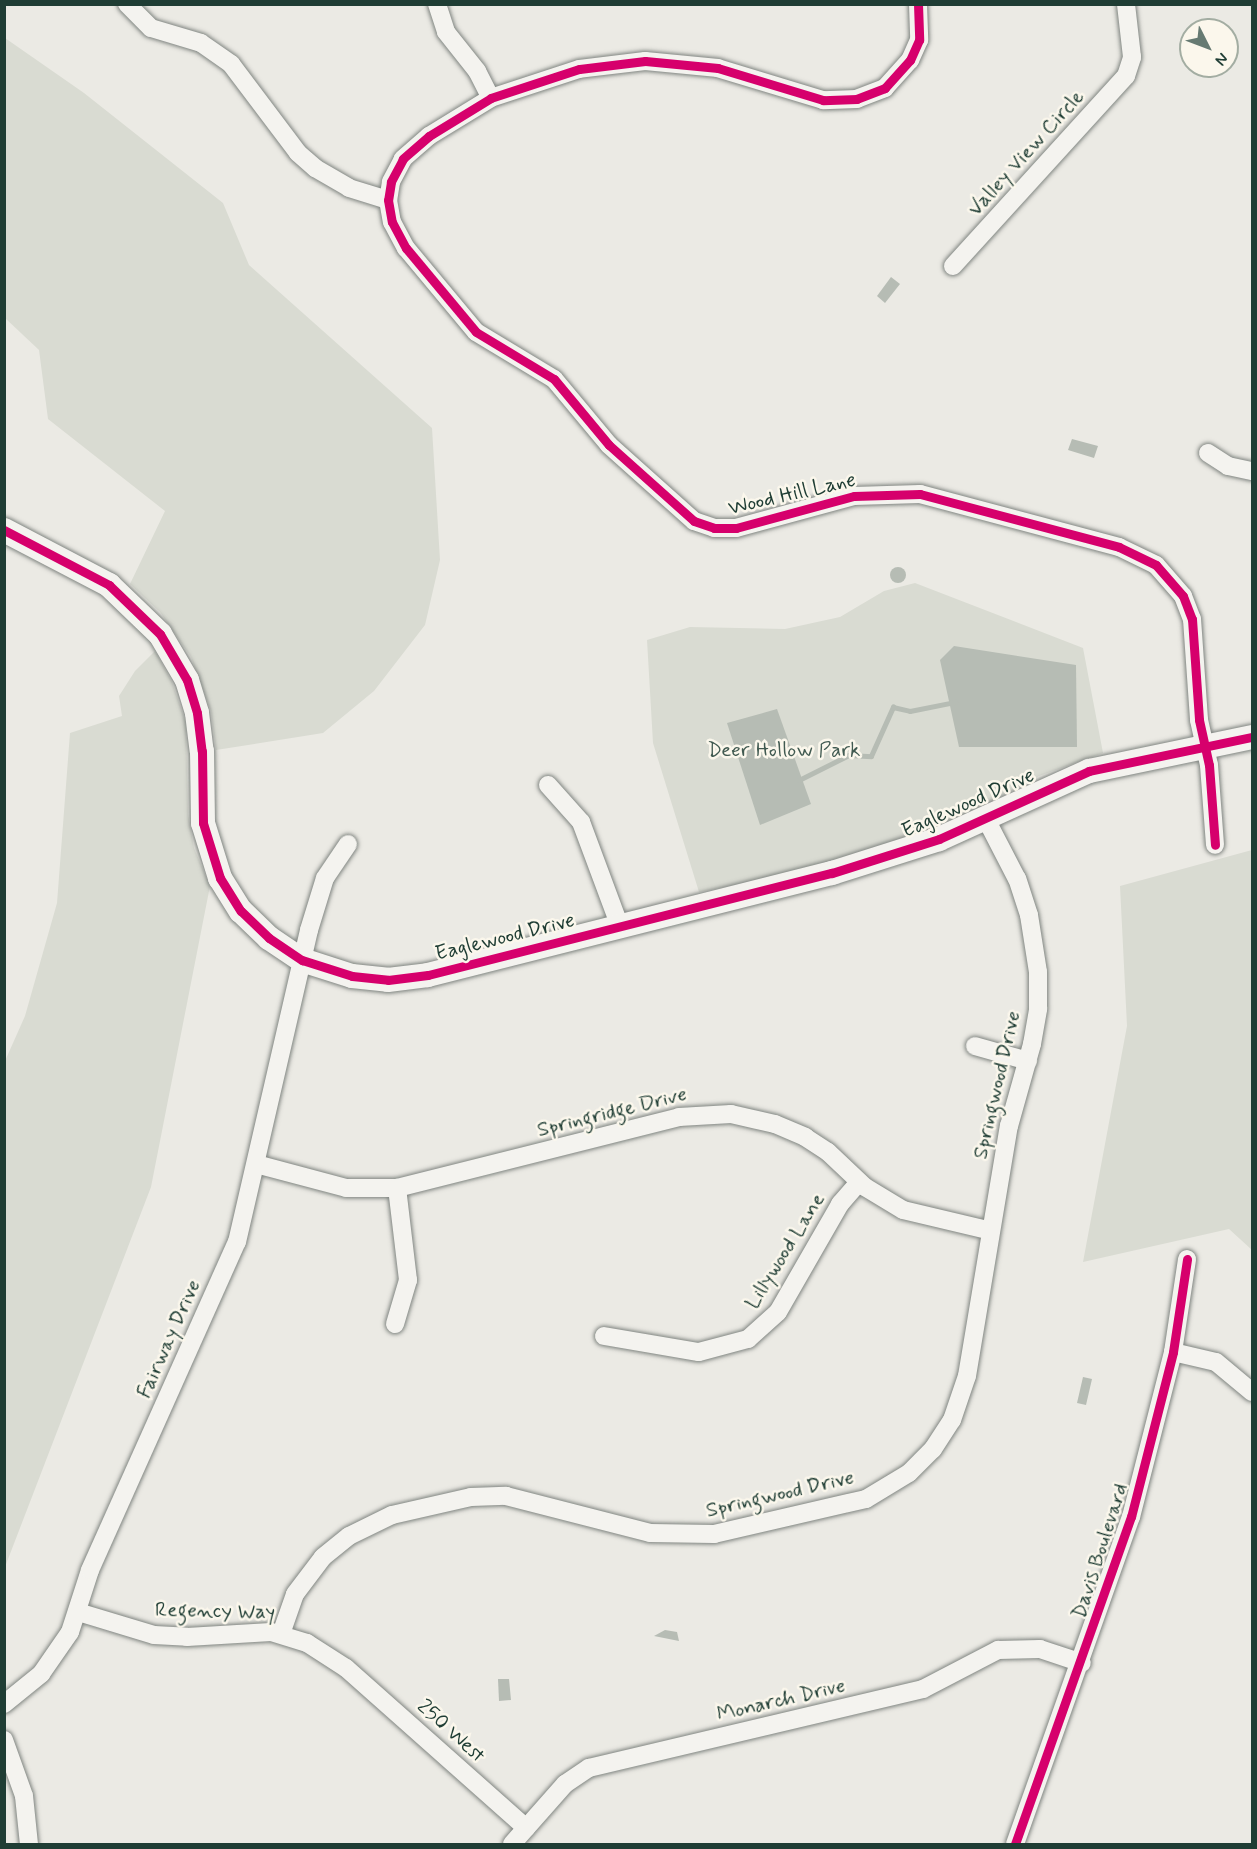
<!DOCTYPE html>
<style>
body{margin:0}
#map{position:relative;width:1257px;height:1849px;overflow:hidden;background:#ebeae4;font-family:Mynerve,sans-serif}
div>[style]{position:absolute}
.green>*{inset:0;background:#d9dbd2}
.water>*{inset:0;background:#b6bcb4}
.round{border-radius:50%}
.stream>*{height:4.5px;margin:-2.25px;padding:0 2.25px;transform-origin:2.25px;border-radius:2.25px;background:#b6bcb4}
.roads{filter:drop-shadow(0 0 2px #808581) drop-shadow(0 0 2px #808581)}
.minor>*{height:18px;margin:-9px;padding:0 9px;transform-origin:9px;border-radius:9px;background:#f4f3ef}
.major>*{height:24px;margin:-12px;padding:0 12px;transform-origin:12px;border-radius:12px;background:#f4f3ef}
.cycleway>*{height:9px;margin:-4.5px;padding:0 4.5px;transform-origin:4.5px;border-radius:4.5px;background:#d6006c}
span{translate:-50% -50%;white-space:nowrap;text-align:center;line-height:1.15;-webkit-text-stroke:5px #fbf7ec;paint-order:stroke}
.street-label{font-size:21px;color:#1f3d34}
.park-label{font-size:21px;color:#415a51}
.frame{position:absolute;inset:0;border:6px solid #1f3d34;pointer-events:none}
.north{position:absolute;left:1179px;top:18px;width:60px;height:60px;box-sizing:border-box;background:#fbf7ec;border:2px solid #a3ada2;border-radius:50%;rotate:132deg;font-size:16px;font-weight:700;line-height:24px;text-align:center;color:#1f3d34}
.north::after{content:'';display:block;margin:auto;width:21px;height:27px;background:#667a72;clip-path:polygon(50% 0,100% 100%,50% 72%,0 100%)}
</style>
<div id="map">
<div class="green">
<div style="clip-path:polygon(5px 38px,84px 93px,223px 203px,249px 265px,432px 428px,440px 560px,425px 625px,374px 691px,323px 733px,216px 750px,211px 711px,191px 657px,160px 612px,130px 584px,165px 511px,48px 419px,39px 350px,5px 318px)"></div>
<div style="clip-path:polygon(915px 583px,1083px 648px,1103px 753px,1039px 776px,983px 807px,892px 847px,812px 870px,699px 892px,653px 743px,647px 640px,690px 627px,785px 629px,840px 617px,884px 591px)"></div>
<div style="clip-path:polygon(155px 651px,172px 682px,186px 723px,188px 814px,194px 848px,210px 886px,151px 1187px,5px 1567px,5px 1061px,25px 1016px,57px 903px,70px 733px,122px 716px,119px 696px,135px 671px)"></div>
<div style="clip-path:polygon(1252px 850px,1252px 1250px,1229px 1229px,1083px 1262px,1127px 1026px,1120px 886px)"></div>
</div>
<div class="water">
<div style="clip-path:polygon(891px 277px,900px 284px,885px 303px,877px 296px)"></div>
<div style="clip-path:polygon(1072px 439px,1098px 446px,1094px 458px,1068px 450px)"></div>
<div class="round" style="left:890px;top:567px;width:16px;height:16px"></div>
<div style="clip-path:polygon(954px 646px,1076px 665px,1077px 747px,959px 747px,940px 660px)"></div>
<div style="clip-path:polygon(777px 709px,811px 804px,760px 825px,727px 723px)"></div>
<div style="clip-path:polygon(1083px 1377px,1092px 1379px,1086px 1405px,1077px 1403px)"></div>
<div style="clip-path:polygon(665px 1630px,677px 1632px,679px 1641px,654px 1636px)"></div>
<div style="clip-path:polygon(498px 1679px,509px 1679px,511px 1700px,499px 1701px)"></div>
</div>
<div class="stream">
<div style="left:799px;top:780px;width:56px;rotate:-26.6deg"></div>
<div style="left:849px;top:755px;width:22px;rotate:3deg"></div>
<div style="left:871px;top:756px;width:54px;rotate:-65.8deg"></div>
<div style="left:893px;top:707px;width:17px;rotate:13deg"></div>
<div style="left:910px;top:711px;width:46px;rotate:-11.3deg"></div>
</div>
<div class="roads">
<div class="minor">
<div style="left:127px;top:4px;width:34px;rotate:45deg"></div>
<div style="left:151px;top:28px;width:52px;rotate:16.7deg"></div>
<div style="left:201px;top:43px;width:37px;rotate:35deg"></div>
<div style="left:231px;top:64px;width:111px;rotate:53deg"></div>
<div style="left:298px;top:153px;width:23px;rotate:41deg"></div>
<div style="left:315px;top:168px;width:39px;rotate:30deg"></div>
<div style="left:349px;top:188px;width:41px;rotate:17.1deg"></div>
<div style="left:437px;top:4px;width:29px;rotate:72deg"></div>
<div style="left:446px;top:32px;width:50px;rotate:51.5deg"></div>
<div style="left:477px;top:71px;width:30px;rotate:63deg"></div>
<div style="left:918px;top:4px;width:36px;rotate:88deg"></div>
<div style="left:919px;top:40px;width:22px;rotate:114deg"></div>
<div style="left:910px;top:60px;width:38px;rotate:132deg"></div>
<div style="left:885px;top:88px;width:30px;rotate:159deg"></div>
<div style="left:857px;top:99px;width:34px;rotate:178deg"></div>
<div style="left:823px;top:100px;width:110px;rotate:-163.1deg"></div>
<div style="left:718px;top:68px;width:73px;rotate:-174.5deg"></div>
<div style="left:645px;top:61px;width:66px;rotate:173.1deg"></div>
<div style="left:579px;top:69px;width:93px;rotate:161.8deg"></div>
<div style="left:491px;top:98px;width:73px;rotate:148.5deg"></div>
<div style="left:429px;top:136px;width:35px;rotate:139deg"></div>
<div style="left:403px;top:159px;width:26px;rotate:118deg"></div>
<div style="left:391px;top:182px;width:18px;rotate:99deg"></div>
<div style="left:388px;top:200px;width:22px;rotate:80deg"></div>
<div style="left:392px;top:222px;width:30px;rotate:62deg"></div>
<div style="left:406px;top:248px;width:109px;rotate:50.2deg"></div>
<div style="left:476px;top:332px;width:91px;rotate:31.1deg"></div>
<div style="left:554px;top:379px;width:86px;rotate:50.2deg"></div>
<div style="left:609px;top:445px;width:114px;rotate:41.8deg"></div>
<div style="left:694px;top:521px;width:21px;rotate:19deg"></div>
<div style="left:714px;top:528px;width:22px"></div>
<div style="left:736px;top:528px;width:122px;rotate:-15.2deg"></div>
<div style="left:854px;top:496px;width:66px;rotate:-1.7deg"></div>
<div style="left:920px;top:494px;width:206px;rotate:14.9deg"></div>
<div style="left:1119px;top:547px;width:41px;rotate:25.9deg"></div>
<div style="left:1156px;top:565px;width:41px;rotate:48.9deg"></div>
<div style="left:1183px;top:596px;width:25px;rotate:69deg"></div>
<div style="left:1192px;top:619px;width:101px;rotate:86deg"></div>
<div style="left:1199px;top:720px;width:46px;rotate:77.5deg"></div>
<div style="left:1209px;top:765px;width:80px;rotate:85.7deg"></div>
<div style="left:953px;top:266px;width:257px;rotate:-47.7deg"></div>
<div style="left:1126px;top:76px;width:20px;rotate:-72deg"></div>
<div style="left:1132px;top:57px;width:53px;rotate:-96.5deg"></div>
<div style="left:1208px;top:453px;width:24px;rotate:33deg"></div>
<div style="left:1228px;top:466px;width:25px;rotate:12deg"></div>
<div style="left:548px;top:785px;width:50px;rotate:48.3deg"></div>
<div style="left:581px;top:822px;width:112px;rotate:69.6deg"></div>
<div style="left:975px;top:1046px;width:55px;rotate:15.8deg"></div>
<div style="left:256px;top:1164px;width:93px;rotate:14.9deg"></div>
<div style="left:346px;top:1188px;width:51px"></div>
<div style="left:397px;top:1188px;width:291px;rotate:-14.1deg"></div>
<div style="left:679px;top:1117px;width:52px;rotate:-3.3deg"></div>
<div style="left:731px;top:1114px;width:45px;rotate:12.8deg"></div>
<div style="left:775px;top:1124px;width:33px;rotate:23deg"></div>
<div style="left:805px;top:1137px;width:27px;rotate:33deg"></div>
<div style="left:828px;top:1152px;width:51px;rotate:43.4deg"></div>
<div style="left:865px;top:1187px;width:44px;rotate:31.2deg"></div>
<div style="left:903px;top:1210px;width:90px;rotate:13.4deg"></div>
<div style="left:395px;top:1324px;width:46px;rotate:-73.5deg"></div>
<div style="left:408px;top:1280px;width:93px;rotate:-96.8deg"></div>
<div style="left:604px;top:1336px;width:96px;rotate:9.6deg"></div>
<div style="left:699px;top:1352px;width:51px;rotate:-14.9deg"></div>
<div style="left:748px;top:1339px;width:40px;rotate:-42deg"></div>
<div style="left:778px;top:1312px;width:125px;rotate:-60.1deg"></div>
<div style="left:840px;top:1204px;width:29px;rotate:-49deg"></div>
<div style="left:1173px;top:1352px;width:44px;rotate:13.1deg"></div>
<div style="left:1216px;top:1362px;width:47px;rotate:39.8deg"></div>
<div style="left:78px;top:1612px;width:79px;rotate:16.8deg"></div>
<div style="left:154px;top:1635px;width:33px;rotate:3deg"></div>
<div style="left:187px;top:1637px;width:84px;rotate:-3.4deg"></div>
<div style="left:271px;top:1632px;width:38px;rotate:17deg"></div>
<div style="left:307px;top:1643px;width:46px;rotate:32.7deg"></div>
<div style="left:346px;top:1668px;width:241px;rotate:41.6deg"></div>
<div style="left:281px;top:1634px;width:42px;rotate:-70.7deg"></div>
<div style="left:295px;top:1594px;width:46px;rotate:-52.9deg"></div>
<div style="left:323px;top:1557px;width:33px;rotate:-39deg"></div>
<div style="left:349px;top:1536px;width:48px;rotate:-26deg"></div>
<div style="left:392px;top:1515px;width:81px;rotate:-12.8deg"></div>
<div style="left:471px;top:1497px;width:35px;rotate:-2deg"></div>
<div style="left:506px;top:1496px;width:149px;rotate:14.4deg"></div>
<div style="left:650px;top:1533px;width:64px;rotate:0.9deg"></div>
<div style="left:714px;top:1534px;width:156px;rotate:-13deg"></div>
<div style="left:866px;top:1499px;width:50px;rotate:-31.2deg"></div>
<div style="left:909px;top:1473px;width:34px;rotate:-45deg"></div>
<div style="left:933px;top:1449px;width:35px;rotate:-57deg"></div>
<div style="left:952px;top:1420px;width:46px;rotate:-71.2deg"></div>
<div style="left:967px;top:1376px;width:254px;rotate:-80.5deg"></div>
<div style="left:1009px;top:1126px;width:85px;rotate:-74.3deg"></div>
<div style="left:1032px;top:1044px;width:36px;rotate:-80deg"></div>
<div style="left:1038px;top:1009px;width:37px;rotate:-90deg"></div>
<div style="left:1038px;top:972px;width:58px;rotate:-99deg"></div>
<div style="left:1029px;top:915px;width:38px;rotate:-108deg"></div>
<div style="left:1017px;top:879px;width:70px;rotate:-117.3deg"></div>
<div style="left:4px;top:1704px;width:48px;rotate:-39deg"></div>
<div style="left:41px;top:1674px;width:51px;rotate:-55.4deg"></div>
<div style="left:70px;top:1632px;width:65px;rotate:-72.1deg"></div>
<div style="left:90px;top:1570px;width:359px;rotate:-65.9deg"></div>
<div style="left:237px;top:1242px;width:320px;rotate:-77deg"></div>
<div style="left:309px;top:930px;width:54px;rotate:-72.9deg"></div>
<div style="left:325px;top:878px;width:41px;rotate:-55.9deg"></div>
<div style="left:4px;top:1740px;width:59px;rotate:70.3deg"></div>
<div style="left:24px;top:1796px;width:48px;rotate:84.1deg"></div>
<div style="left:512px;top:1844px;width:80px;rotate:-48.5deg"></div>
<div style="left:565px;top:1784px;width:29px;rotate:-34deg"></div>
<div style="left:589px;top:1768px;width:343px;rotate:-13.3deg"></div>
<div style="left:923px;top:1689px;width:85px;rotate:-27.5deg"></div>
<div style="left:998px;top:1650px;width:42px;rotate:-1.4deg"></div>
<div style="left:1040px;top:1649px;width:44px;rotate:18.4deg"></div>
<div style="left:1015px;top:1844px;width:347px;rotate:-70.5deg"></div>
<div style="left:1131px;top:1517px;width:170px;rotate:-75.7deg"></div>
<div style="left:1173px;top:1352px;width:94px;rotate:-81.4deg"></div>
</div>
<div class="major">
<div style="left:4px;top:530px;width:119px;rotate:27.6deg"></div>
<div style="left:109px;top:585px;width:71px;rotate:43.9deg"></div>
<div style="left:160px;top:634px;width:53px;rotate:59.6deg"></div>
<div style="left:187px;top:680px;width:34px;rotate:73deg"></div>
<div style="left:197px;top:713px;width:38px;rotate:83deg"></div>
<div style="left:202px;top:751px;width:72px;rotate:89.2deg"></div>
<div style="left:203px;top:823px;width:58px;rotate:72.8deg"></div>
<div style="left:220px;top:878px;width:39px;rotate:58deg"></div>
<div style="left:241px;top:911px;width:39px;rotate:44deg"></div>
<div style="left:269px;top:938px;width:40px;rotate:34deg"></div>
<div style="left:302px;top:960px;width:52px;rotate:17.7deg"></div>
<div style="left:352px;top:976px;width:36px;rotate:6deg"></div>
<div style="left:388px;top:980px;width:40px;rotate:-7.1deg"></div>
<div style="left:428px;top:975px;width:417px;rotate:-14.2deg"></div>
<div style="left:832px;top:873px;width:112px;rotate:-17.6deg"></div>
<div style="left:939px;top:839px;width:165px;rotate:-24.4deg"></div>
<div style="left:1089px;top:771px;width:167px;rotate:-11.8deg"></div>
</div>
</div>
<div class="cycleway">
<div style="left:918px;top:4px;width:36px;rotate:88deg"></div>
<div style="left:919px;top:40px;width:22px;rotate:114deg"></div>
<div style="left:910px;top:60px;width:38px;rotate:132deg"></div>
<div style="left:885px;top:88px;width:30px;rotate:159deg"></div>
<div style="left:857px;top:99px;width:34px;rotate:178deg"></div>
<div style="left:823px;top:100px;width:110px;rotate:-163.1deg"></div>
<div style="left:718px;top:68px;width:73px;rotate:-174.5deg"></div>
<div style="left:645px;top:61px;width:66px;rotate:173.1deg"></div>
<div style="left:579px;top:69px;width:93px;rotate:161.8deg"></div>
<div style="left:491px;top:98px;width:73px;rotate:148.5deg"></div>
<div style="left:429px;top:136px;width:35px;rotate:139deg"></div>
<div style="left:403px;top:159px;width:26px;rotate:118deg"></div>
<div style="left:391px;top:182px;width:18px;rotate:99deg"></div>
<div style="left:388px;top:200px;width:22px;rotate:80deg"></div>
<div style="left:392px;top:222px;width:30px;rotate:62deg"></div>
<div style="left:406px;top:248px;width:109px;rotate:50.2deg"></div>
<div style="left:476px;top:332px;width:91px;rotate:31.1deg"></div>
<div style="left:554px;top:379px;width:86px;rotate:50.2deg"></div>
<div style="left:609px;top:445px;width:114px;rotate:41.8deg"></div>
<div style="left:694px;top:521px;width:21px;rotate:19deg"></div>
<div style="left:714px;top:528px;width:22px"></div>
<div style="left:736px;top:528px;width:122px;rotate:-15.2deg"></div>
<div style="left:854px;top:496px;width:66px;rotate:-1.7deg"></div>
<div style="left:920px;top:494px;width:206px;rotate:14.9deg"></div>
<div style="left:1119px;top:547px;width:41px;rotate:25.9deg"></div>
<div style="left:1156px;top:565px;width:41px;rotate:48.9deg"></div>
<div style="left:1183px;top:596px;width:25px;rotate:69deg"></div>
<div style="left:1192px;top:619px;width:101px;rotate:86deg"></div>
<div style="left:1199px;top:720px;width:46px;rotate:77.5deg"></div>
<div style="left:1209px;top:765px;width:80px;rotate:85.7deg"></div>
<div style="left:4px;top:530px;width:119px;rotate:27.6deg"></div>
<div style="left:109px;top:585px;width:71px;rotate:43.9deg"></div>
<div style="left:160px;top:634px;width:53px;rotate:59.6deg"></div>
<div style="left:187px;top:680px;width:34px;rotate:73deg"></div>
<div style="left:197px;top:713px;width:38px;rotate:83deg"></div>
<div style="left:202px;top:751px;width:72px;rotate:89.2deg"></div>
<div style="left:203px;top:823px;width:58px;rotate:72.8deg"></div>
<div style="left:220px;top:878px;width:39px;rotate:58deg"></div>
<div style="left:241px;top:911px;width:39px;rotate:44deg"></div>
<div style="left:269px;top:938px;width:40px;rotate:34deg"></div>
<div style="left:302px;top:960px;width:52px;rotate:17.7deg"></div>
<div style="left:352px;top:976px;width:36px;rotate:6deg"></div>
<div style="left:388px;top:980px;width:40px;rotate:-7.1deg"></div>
<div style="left:428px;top:975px;width:417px;rotate:-14.2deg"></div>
<div style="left:832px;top:873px;width:112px;rotate:-17.6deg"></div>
<div style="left:939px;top:839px;width:165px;rotate:-24.4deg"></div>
<div style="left:1089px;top:771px;width:167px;rotate:-11.8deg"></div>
<div style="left:1015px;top:1844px;width:347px;rotate:-70.5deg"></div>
<div style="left:1131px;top:1517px;width:170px;rotate:-75.7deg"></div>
<div style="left:1173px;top:1352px;width:94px;rotate:-81.4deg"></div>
</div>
<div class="street-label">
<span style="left:1026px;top:153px;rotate:-48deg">Valley View Circle</span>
<span style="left:792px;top:494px;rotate:-13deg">Wood Hill Lane</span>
<span style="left:968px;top:803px;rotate:-24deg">Eaglewood Drive</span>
<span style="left:505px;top:937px;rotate:-14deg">Eaglewood Drive</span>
<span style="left:997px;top:1085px;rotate:-77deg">Springwood Drive</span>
<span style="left:612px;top:1112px;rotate:-14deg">Springridge Drive</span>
<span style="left:785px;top:1251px;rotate:-58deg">Lillywood Lane</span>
<span style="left:169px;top:1339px;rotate:-66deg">Fairway Drive</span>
<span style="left:780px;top:1494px;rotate:-13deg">Springwood Drive</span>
<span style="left:1100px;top:1551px;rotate:-72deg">Davis Boulevard</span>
<span style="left:215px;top:1611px;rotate:1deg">Regency Way</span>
<span style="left:781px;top:1700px;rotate:-13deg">Monarch Drive</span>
<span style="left:451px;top:1731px;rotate:42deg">250 West</span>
</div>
<div class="park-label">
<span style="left:784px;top:750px">Deer Hollow Park</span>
</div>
<div class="frame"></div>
<div class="north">N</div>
</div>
